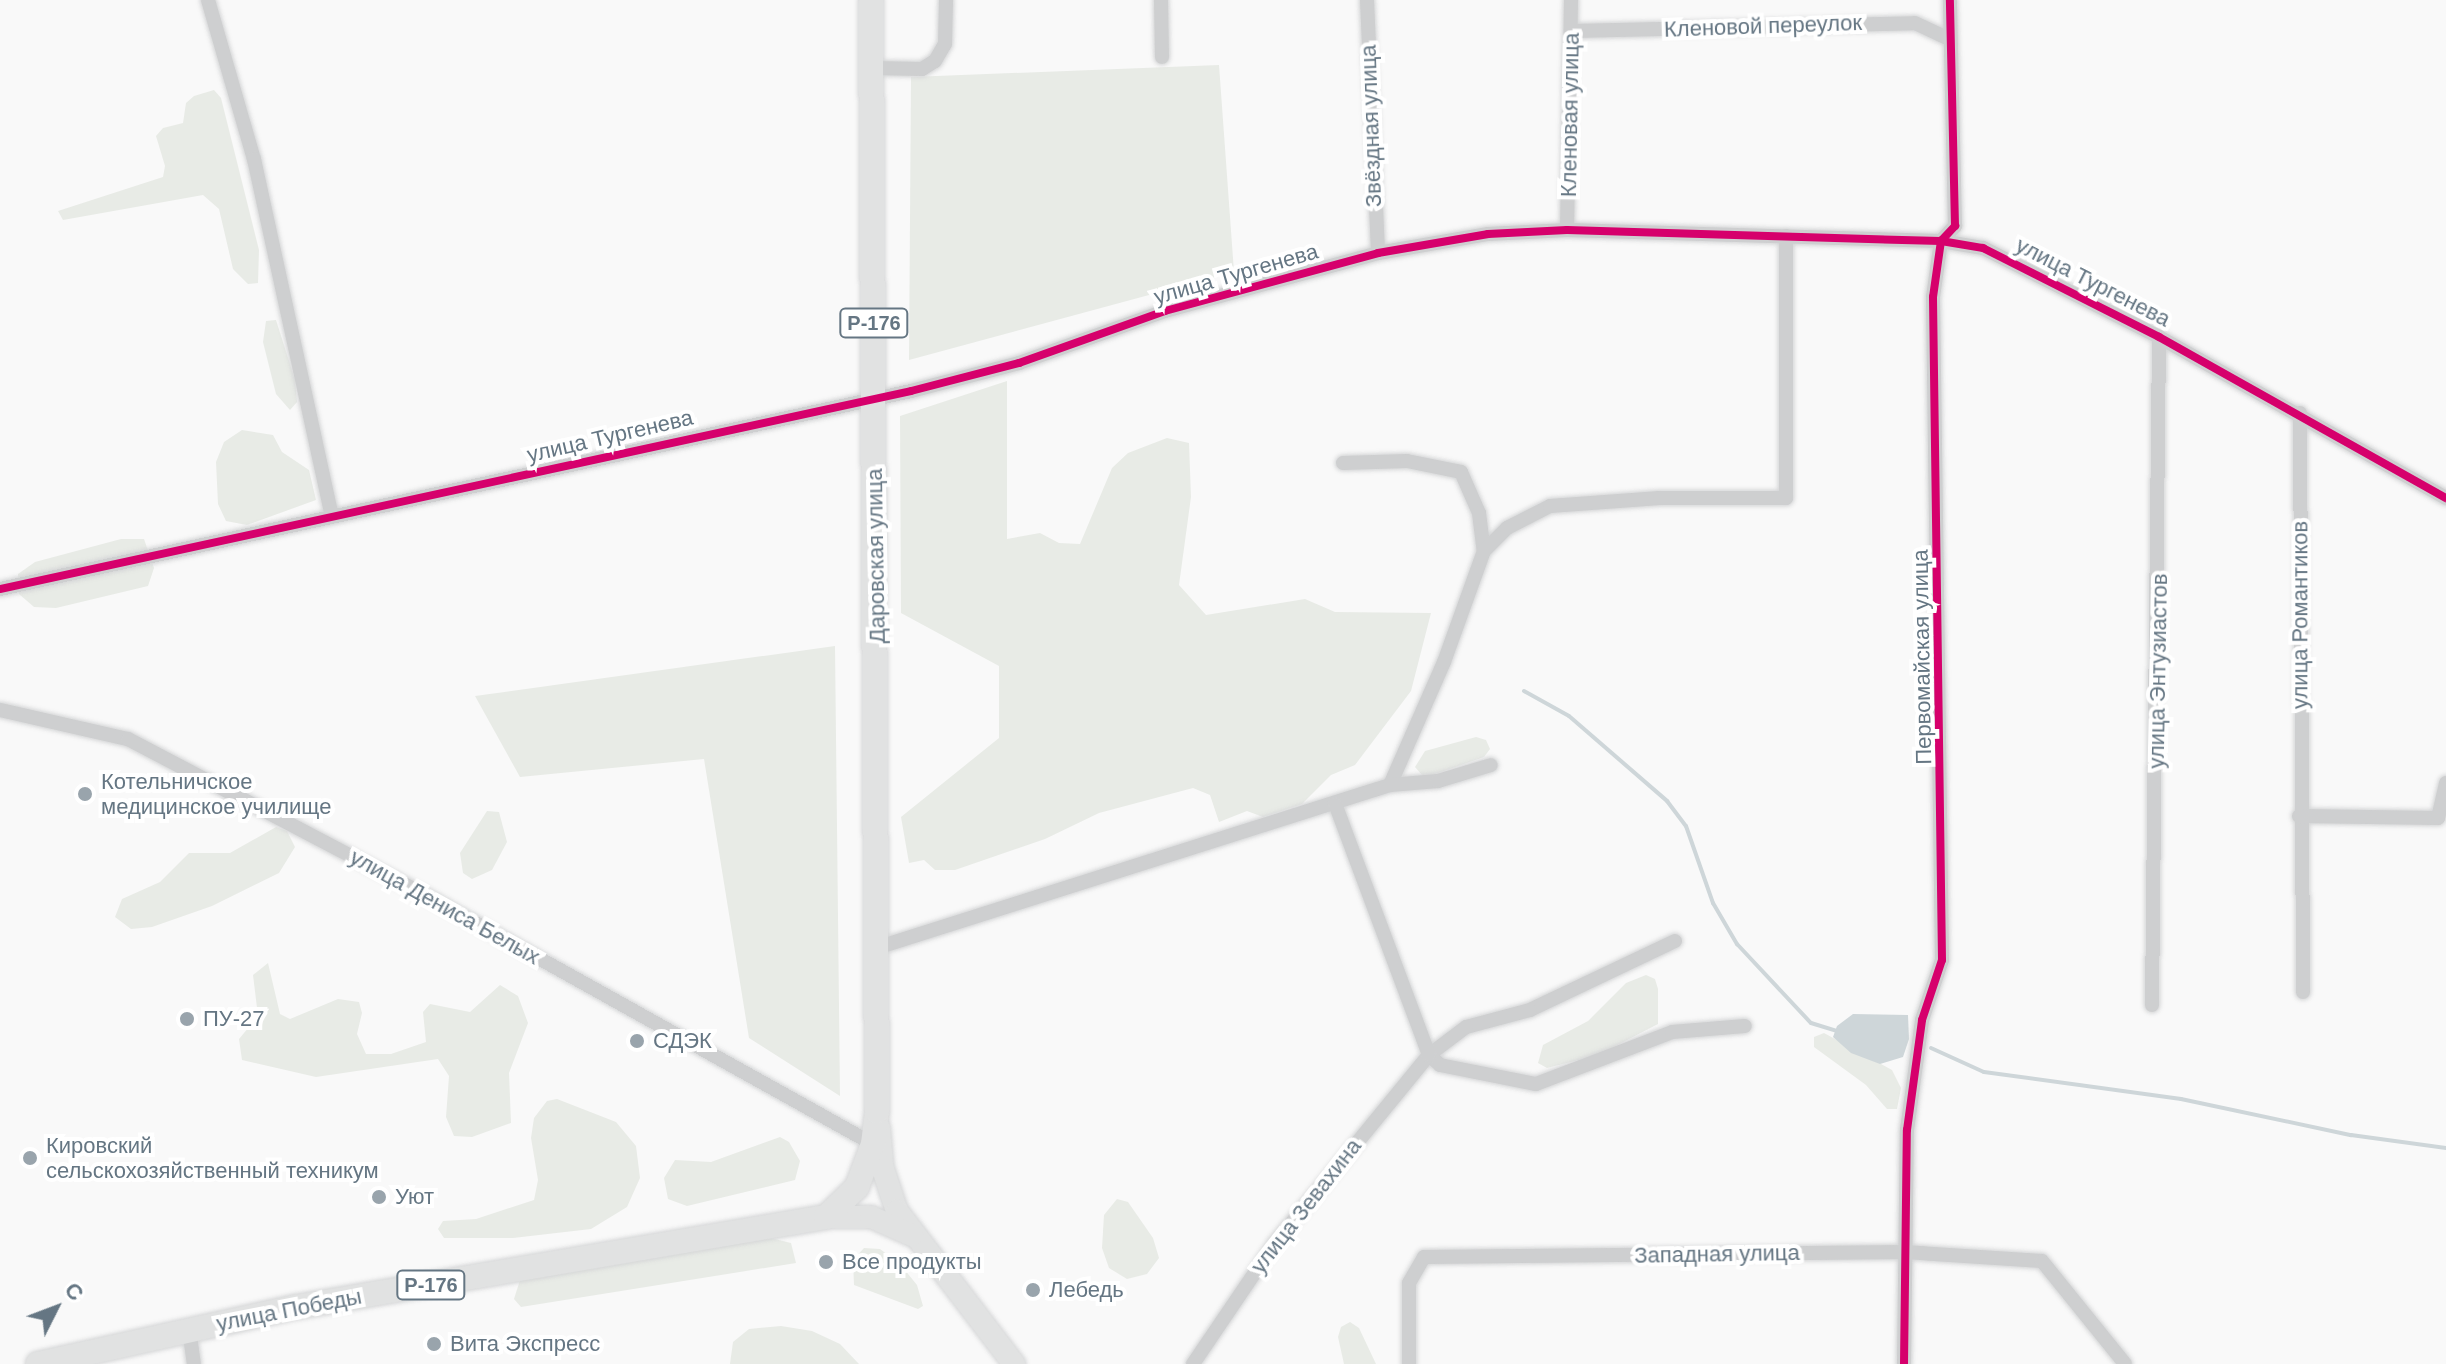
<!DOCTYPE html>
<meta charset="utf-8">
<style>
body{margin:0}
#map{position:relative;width:2446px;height:1364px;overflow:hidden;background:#f9f9f9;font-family:Helvetica,sans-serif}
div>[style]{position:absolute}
.green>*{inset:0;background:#e8ebe6}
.water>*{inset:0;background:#ced6d9}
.stream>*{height:4px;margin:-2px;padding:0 2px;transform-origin:2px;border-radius:2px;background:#ced6d9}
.roads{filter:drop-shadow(0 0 2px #d5d6d7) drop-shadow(0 0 2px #d5d6d7)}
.minor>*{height:14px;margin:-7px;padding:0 7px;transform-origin:7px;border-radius:7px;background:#cecfd0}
.primary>*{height:22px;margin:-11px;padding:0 11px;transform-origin:11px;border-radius:11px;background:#e1e2e2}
.trunk>*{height:24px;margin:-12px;padding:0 12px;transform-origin:12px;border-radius:12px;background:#e1e2e2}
.cycleway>*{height:8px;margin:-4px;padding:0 4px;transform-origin:4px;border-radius:4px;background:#d6006c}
.dots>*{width:22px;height:22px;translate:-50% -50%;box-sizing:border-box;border:4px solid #fff;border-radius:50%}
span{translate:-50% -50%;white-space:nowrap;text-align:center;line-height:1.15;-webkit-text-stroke:8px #fff;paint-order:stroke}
.shield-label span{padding:2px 6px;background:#fff;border:2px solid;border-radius:6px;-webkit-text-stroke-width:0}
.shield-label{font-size:20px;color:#657683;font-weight:700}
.street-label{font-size:22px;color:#657683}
.poi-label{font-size:22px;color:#657683}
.left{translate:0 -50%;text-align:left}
.north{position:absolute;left:16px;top:1268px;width:80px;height:80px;-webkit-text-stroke:6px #fff;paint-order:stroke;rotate:48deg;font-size:22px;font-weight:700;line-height:32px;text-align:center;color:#657683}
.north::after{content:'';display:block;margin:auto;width:28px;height:36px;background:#657683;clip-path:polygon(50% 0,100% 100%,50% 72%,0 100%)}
</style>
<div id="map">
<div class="green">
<div style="clip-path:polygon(1219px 65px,1234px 272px,909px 360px,911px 77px)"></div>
<div style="clip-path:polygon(214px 90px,221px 98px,259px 250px,258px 283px,248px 284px,233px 269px,219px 209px,203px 195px,63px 220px,58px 211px,163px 177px,165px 166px,156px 136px,163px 128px,183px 123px,186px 103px,194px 96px)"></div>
<div style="clip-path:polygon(276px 320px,295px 380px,297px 402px,290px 410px,276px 394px,263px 342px,266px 321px)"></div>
<div style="clip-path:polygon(1007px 381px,1007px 539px,1040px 533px,1059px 543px,1080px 544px,1112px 468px,1128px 453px,1167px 438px,1189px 443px,1191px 497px,1179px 585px,1206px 615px,1305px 599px,1335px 612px,1431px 613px,1411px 691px,1355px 765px,1331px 775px,1302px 804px,1263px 817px,1247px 811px,1219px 822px,1210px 795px,1193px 788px,1099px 813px,1045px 839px,955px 870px,935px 870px,924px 860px,909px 863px,901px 817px,999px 738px,999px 666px,901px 613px,900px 416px)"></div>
<div style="clip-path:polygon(242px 430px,273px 435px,282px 452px,309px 470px,316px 500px,247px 525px,226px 521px,218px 504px,216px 462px,224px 442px)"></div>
<div style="clip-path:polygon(121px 539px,144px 539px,154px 568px,148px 586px,56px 608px,34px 607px,19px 594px,18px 574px,35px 562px)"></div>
<div style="clip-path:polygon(835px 646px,840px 1096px,749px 1038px,704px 759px,520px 777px,475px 696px)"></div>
<div style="clip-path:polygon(1476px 737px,1486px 740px,1490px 749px,1484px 757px,1432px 775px,1422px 775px,1415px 767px,1425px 751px)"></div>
<div style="clip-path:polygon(487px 811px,499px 812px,507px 842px,492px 870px,472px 879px,463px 873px,460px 853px)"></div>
<div style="clip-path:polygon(276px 827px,287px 831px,295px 847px,279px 873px,212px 906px,152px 927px,131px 929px,115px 917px,122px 899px,160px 882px,189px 853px,230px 853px)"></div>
<div style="clip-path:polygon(268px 963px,280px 1014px,290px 1019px,338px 999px,359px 1002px,362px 1013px,357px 1034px,366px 1054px,391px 1054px,426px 1042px,423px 1012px,430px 1004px,470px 1012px,500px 985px,518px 996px,528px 1023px,509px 1073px,511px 1123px,472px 1137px,454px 1136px,446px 1117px,449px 1076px,438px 1059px,316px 1077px,242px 1060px,239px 1039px,258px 1016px,253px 975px)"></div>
<div style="clip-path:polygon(1646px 975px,1655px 979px,1658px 989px,1658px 1024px,1598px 1055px,1547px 1068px,1538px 1063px,1543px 1045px,1588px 1021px,1626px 983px)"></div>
<div style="clip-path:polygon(1824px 1033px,1892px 1070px,1901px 1088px,1897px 1109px,1887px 1109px,1866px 1085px,1814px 1047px,1814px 1037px)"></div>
<div style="clip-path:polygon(557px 1099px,616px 1122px,636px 1146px,640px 1178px,627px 1207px,591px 1229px,513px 1238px,444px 1238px,438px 1229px,443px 1221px,476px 1219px,534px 1200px,538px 1180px,531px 1138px,534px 1118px,547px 1101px)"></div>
<div style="clip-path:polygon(780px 1137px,789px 1142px,800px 1161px,795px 1180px,687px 1206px,668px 1199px,664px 1178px,675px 1160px,711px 1162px)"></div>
<div style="clip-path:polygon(1117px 1199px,1128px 1202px,1153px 1238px,1159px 1258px,1147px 1274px,1127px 1279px,1109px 1268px,1102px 1248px,1104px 1215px)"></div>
<div style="clip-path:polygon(771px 1238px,791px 1243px,796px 1263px,521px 1307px,514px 1299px,520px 1280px)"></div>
<div style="clip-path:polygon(864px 1248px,880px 1249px,900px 1264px,917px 1285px,923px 1306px,918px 1309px,854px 1285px,853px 1260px)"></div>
<div style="clip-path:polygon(1350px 1322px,1359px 1328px,1376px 1364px,1344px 1364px,1338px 1337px,1341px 1327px)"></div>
<div style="clip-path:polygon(781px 1326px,812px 1331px,840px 1344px,859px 1364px,730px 1364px,733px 1342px,749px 1329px)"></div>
</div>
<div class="water">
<div style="clip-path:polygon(1853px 1014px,1908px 1015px,1909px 1039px,1903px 1057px,1880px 1064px,1851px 1053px,1833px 1037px,1837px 1026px)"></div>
</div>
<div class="stream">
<div style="left:1524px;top:691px;width:51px;rotate:29.1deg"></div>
<div style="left:1569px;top:716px;width:130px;rotate:40.9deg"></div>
<div style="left:1667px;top:801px;width:31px;rotate:53deg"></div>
<div style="left:1686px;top:826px;width:82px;rotate:70.7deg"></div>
<div style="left:1713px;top:903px;width:48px;rotate:59.7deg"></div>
<div style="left:1737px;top:944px;width:108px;rotate:46.9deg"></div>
<div style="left:1811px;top:1023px;width:31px;rotate:17deg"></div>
<div style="left:1931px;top:1048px;width:58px;rotate:24.4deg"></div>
<div style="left:1984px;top:1072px;width:199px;rotate:7.8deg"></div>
<div style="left:2181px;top:1099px;width:174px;rotate:12deg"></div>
<div style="left:2351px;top:1135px;width:96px;rotate:7.8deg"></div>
</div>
<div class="roads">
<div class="minor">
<div style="left:208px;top:0;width:166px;rotate:73.9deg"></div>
<div style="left:254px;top:159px;width:366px;rotate:77.7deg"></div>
<div style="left:1161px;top:0;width:57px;rotate:89deg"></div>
<div style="left:1367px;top:0;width:253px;rotate:87.5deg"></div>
<div style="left:1572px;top:31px;width:343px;rotate:-1.3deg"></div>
<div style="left:1915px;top:23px;width:38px;rotate:25deg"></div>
<div style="left:873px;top:68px;width:49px;rotate:1.2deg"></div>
<div style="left:922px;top:69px;width:15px;rotate:-32deg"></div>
<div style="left:935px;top:61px;width:20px;rotate:-60deg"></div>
<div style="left:945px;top:44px;width:44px;rotate:-88.7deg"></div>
<div style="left:1567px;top:230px;width:230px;rotate:-89deg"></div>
<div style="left:2300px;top:413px;width:579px;rotate:89.7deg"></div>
<div style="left:1343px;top:463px;width:64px;rotate:-1.8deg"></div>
<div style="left:1407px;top:461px;width:55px;rotate:11.5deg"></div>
<div style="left:1461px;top:472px;width:45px;rotate:66.3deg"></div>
<div style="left:1479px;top:513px;width:38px;rotate:83deg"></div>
<div style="left:0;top:589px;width:932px;rotate:-12.26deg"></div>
<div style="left:911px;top:391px;width:112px;rotate:-14.5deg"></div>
<div style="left:1019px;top:363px;width:155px;rotate:-19.6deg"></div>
<div style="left:1165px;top:311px;width:221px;rotate:-15.2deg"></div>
<div style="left:1378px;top:253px;width:112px;rotate:-9.8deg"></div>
<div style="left:1488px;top:234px;width:79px;rotate:-2.9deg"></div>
<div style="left:1567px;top:230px;width:374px;rotate:1.7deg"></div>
<div style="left:1941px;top:241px;width:43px;rotate:9.5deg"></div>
<div style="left:1983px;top:248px;width:197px;rotate:26.8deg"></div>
<div style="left:2159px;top:337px;width:329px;rotate:29.3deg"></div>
<div style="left:0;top:710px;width:131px;rotate:12.8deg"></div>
<div style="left:128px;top:739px;width:338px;rotate:27.7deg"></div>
<div style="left:427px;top:896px;width:510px;rotate:29.08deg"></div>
<div style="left:1390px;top:785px;width:134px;rotate:-66.3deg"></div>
<div style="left:1444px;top:662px;width:118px;rotate:-70.2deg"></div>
<div style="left:1484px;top:551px;width:33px;rotate:-45deg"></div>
<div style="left:1507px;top:528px;width:48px;rotate:-27.1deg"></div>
<div style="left:1550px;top:506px;width:110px;rotate:-4.2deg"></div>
<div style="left:1660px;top:498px;width:126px"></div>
<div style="left:1786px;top:498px;width:262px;rotate:-90deg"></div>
<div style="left:2299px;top:816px;width:139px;rotate:0.8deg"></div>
<div style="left:2438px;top:818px;width:36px;rotate:-77deg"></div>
<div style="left:1675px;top:941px;width:161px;rotate:154.6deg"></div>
<div style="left:1530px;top:1010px;width:66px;rotate:165.1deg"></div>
<div style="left:1466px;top:1027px;width:46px;rotate:142.9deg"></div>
<div style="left:1429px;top:1055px;width:15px;rotate:42deg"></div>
<div style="left:1440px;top:1065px;width:98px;rotate:11.2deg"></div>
<div style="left:1536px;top:1084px;width:146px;rotate:-20.9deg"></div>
<div style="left:1672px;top:1032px;width:73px;rotate:-4.7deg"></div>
<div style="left:873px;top:949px;width:542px;rotate:-17.6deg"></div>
<div style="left:1390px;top:785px;width:48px;rotate:-4.8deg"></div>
<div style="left:1438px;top:781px;width:55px;rotate:-16.8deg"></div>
<div style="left:2152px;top:1005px;width:668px;rotate:-89.4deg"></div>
<div style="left:189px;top:1329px;width:35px;rotate:82deg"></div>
<div style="left:1193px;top:1364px;width:146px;rotate:-55.9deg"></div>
<div style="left:1275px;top:1243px;width:243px;rotate:-50.7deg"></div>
<div style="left:1429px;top:1055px;width:268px;rotate:-110.5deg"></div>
<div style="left:1409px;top:1364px;width:81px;rotate:-90deg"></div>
<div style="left:1409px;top:1283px;width:30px;rotate:-60deg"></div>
<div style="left:1424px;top:1257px;width:481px;rotate:-0.6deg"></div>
<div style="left:1905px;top:1252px;width:137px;rotate:3.8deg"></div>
<div style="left:2042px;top:1261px;width:132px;rotate:51.1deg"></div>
<div style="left:1904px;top:1364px;width:234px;rotate:-89.3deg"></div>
<div style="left:1907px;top:1130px;width:111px;rotate:-82.2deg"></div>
<div style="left:1922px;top:1020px;width:63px;rotate:-71.6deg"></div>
<div style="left:1942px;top:960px;width:663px;rotate:-90.78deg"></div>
<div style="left:1933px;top:297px;width:57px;rotate:-81.9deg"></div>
<div style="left:1941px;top:241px;width:21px;rotate:-47deg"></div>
<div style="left:1955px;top:226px;width:226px;rotate:-91.3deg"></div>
</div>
<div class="primary">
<div style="left:879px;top:1128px;width:38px;rotate:85deg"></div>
<div style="left:882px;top:1166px;width:47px;rotate:71.6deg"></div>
<div style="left:897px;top:1211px;width:193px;rotate:52.6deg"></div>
<div style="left:826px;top:1217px;width:45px"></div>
<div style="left:871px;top:1217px;width:45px;rotate:23.7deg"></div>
</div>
<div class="trunk">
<div style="left:38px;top:1364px;width:264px;rotate:-12.5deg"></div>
<div style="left:296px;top:1307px;width:538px;rotate:-9.64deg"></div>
<div style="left:826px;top:1217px;width:43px;rotate:-44.1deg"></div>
<div style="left:857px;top:1187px;width:46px;rotate:-69.6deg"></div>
<div style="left:873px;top:1144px;width:33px;rotate:-83deg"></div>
<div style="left:877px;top:1111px;width:1111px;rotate:-90.31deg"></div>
</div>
</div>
<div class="cycleway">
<div style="left:0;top:589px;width:932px;rotate:-12.26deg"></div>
<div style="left:911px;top:391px;width:112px;rotate:-14.5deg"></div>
<div style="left:1019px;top:363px;width:155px;rotate:-19.6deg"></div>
<div style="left:1165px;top:311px;width:221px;rotate:-15.2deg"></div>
<div style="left:1378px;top:253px;width:112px;rotate:-9.8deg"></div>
<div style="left:1488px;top:234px;width:79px;rotate:-2.9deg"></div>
<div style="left:1567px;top:230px;width:374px;rotate:1.7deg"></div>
<div style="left:1941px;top:241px;width:43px;rotate:9.5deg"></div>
<div style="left:1983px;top:248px;width:197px;rotate:26.8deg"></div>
<div style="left:2159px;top:337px;width:329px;rotate:29.3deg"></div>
<div style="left:1904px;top:1364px;width:234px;rotate:-89.3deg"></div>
<div style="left:1907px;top:1130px;width:111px;rotate:-82.2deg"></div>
<div style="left:1922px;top:1020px;width:63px;rotate:-71.6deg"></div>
<div style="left:1942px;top:960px;width:663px;rotate:-90.78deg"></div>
<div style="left:1933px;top:297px;width:57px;rotate:-81.9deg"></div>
<div style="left:1941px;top:241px;width:21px;rotate:-47deg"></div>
<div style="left:1955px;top:226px;width:226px;rotate:-91.3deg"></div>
</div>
<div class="dots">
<div style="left:85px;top:794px;background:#99a4ac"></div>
<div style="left:187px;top:1019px;background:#99a4ac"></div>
<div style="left:637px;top:1041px;background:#99a4ac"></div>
<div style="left:30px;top:1158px;background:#99a4ac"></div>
<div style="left:379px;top:1197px;background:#99a4ac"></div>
<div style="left:826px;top:1262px;background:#99a4ac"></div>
<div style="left:1033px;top:1290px;background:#99a4ac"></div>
<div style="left:434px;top:1344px;background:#99a4ac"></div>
</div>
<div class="shield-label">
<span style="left:874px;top:323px">Р-176</span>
<span style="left:431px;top:1285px">Р-176</span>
</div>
<div class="street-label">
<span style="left:1763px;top:26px;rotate:-2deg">Кленовой переулок</span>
<span style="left:1570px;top:115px;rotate:-89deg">Кленовая улица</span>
<span style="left:1371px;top:126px;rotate:-92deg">Звёздная улица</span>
<span style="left:1236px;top:274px;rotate:-16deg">улица Тургенева</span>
<span style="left:2093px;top:282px;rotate:27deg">улица Тургенева</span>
<span style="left:610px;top:436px;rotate:-13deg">улица Тургенева</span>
<span style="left:876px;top:556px;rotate:-91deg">Даровская улица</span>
<span style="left:2300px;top:615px;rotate:-90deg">улица Романтиков</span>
<span style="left:1922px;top:657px;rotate:-91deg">Первомайская улица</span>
<span style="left:2158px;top:671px;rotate:-89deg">улица Энтузиастов</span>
<span style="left:445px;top:907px;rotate:29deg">улица Дениса Белых</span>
<span style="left:1306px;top:1206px;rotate:-52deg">улица Зевахина</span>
<span style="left:1717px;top:1254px;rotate:-1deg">Западная улица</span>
<span style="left:289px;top:1310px;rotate:-11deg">улица Победы</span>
</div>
<div class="poi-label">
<span class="left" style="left:101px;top:794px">Котельничское<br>медицинское училище</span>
<span class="left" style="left:203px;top:1019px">ПУ-27</span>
<span class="left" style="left:653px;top:1041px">СДЭК</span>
<span class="left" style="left:46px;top:1158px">Кировский<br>сельскохозяйственный техникум</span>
<span class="left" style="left:395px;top:1197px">Уют</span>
<span class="left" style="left:842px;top:1262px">Все продукты</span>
<span class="left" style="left:1049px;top:1290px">Лебедь</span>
<span class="left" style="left:450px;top:1344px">Вита Экспресс</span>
</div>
<div class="north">С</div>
</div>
